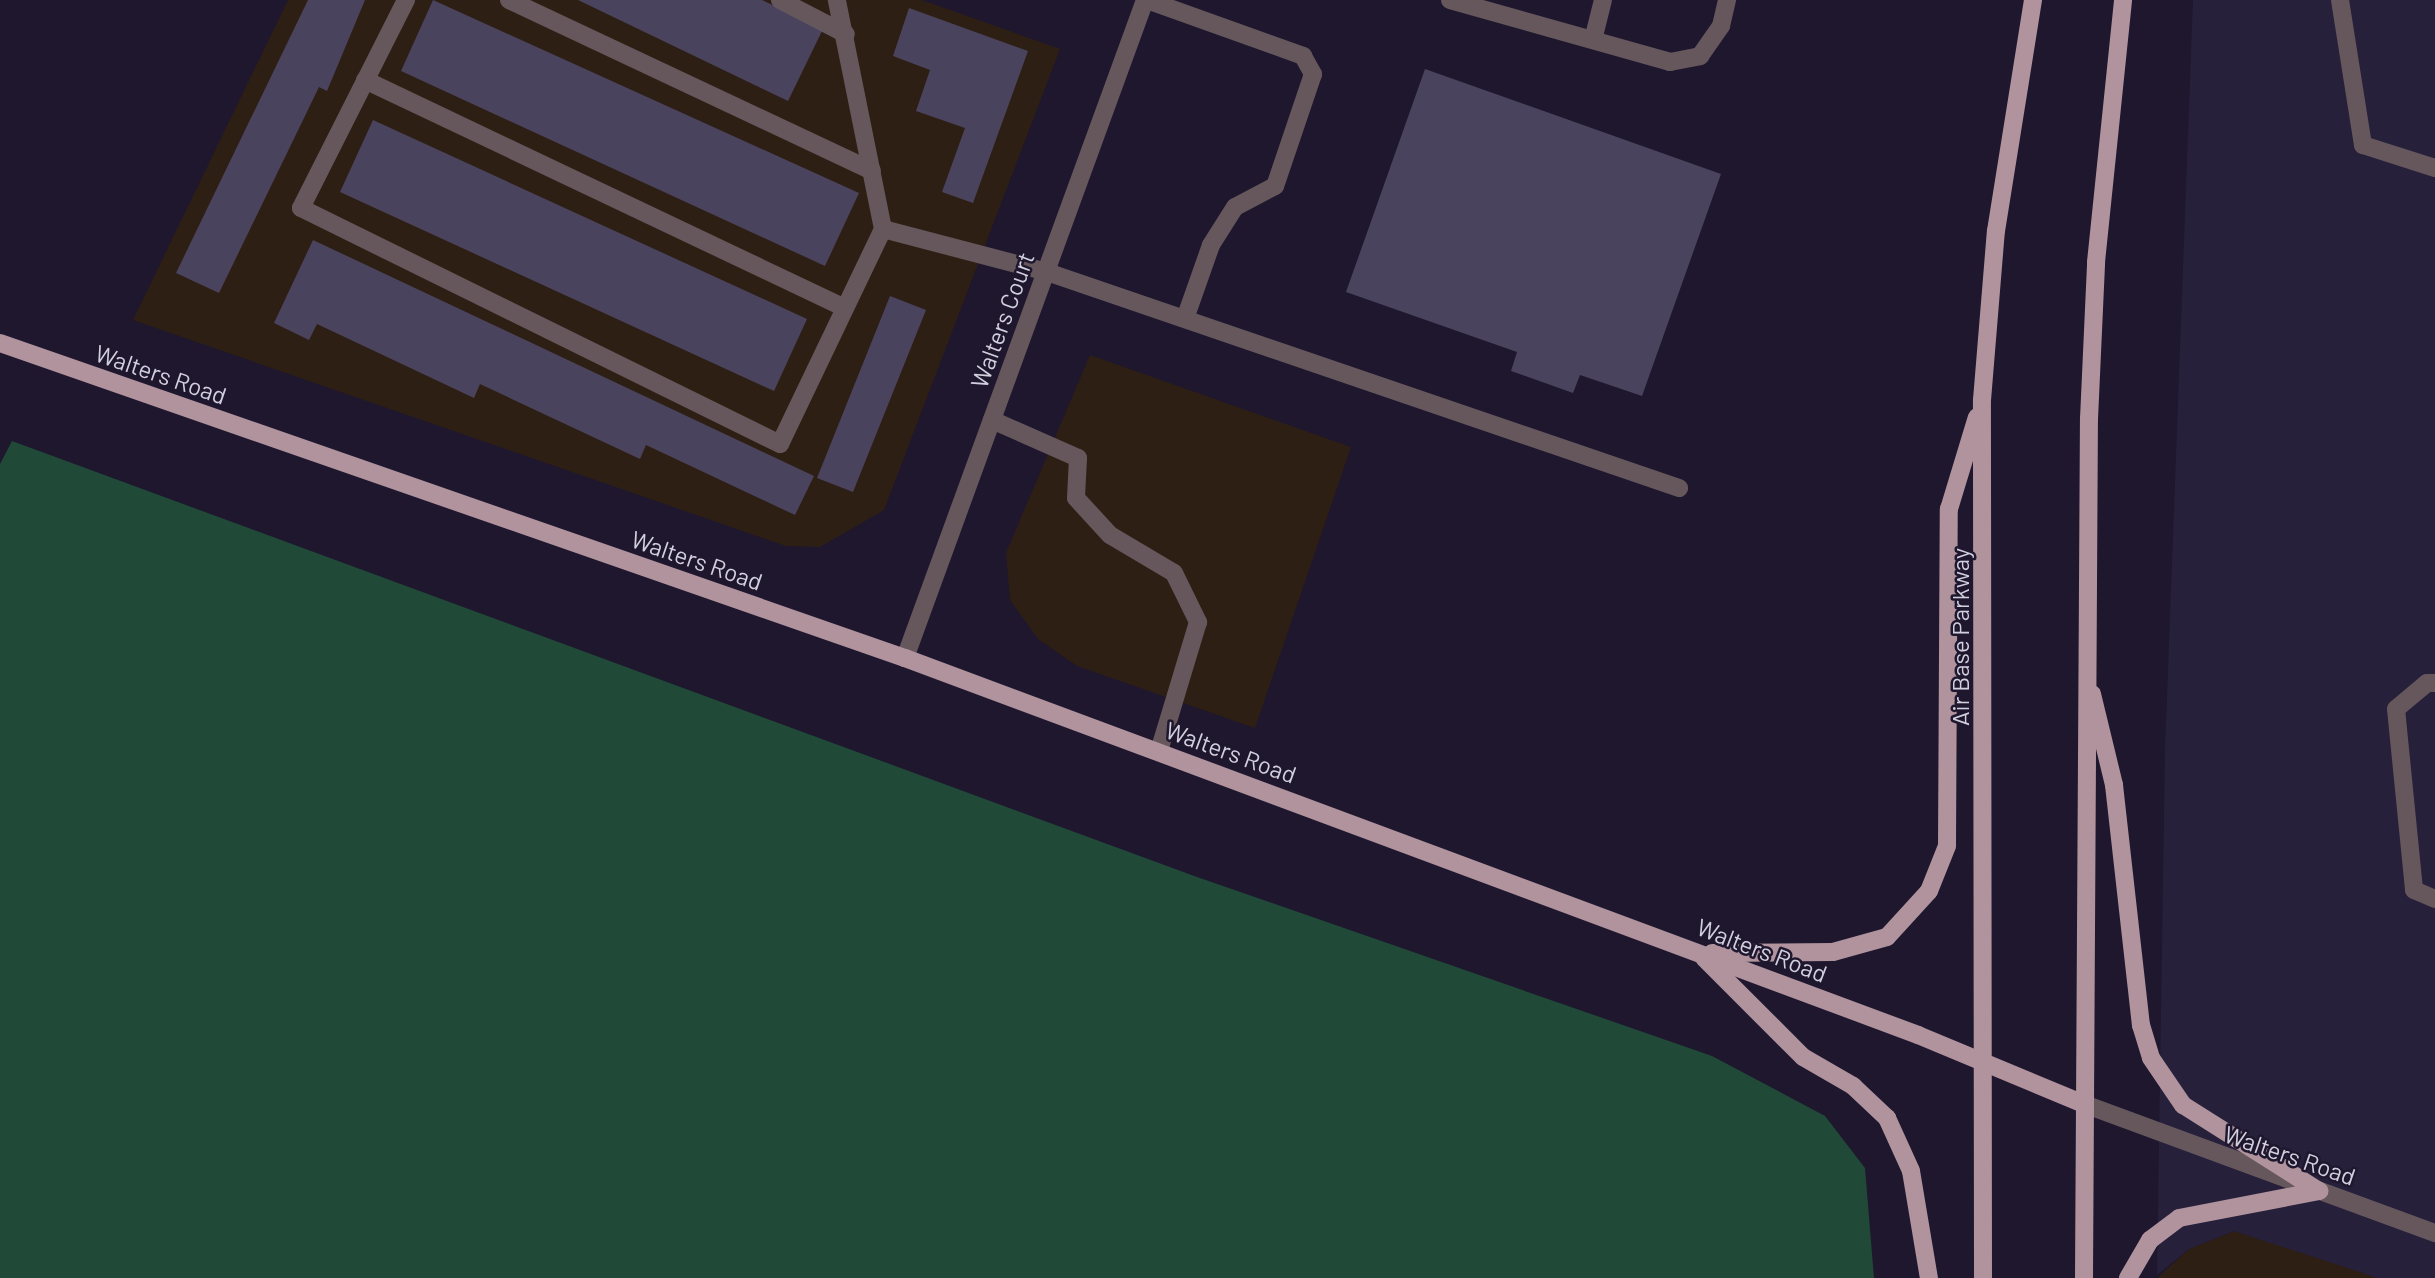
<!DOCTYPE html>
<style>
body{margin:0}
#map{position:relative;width:2435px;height:1278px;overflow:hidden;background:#1e172e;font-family:Barlow,sans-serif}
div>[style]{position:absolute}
.commercial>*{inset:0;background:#2e1f15}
.built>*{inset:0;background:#27203b}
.green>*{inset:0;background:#204938}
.building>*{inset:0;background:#4a435d}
.service>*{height:18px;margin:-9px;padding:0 9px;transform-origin:9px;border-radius:9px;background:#65575c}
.minor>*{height:18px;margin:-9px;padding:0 9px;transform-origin:9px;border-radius:9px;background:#65575c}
.tertiary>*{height:18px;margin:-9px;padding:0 9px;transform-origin:9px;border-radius:9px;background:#65575c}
.primary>*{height:18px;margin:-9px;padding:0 9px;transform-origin:9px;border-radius:9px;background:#b0939d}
span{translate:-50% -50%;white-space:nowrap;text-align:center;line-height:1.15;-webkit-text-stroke:5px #1e172e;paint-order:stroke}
.street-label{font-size:24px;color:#d2cfde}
</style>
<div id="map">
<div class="commercial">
<div style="clip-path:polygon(288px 0,922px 0,1060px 49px,884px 510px,820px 547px,786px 546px,133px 320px)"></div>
<div style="clip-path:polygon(1090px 355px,1351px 447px,1255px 728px,1077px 666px,1038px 639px,1010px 600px,1006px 553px)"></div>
<div style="clip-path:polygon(2234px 1231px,2294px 1249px,2378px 1278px,2157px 1278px,2189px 1249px)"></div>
</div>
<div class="built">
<div style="clip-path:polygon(2193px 0,2435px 0,2435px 1278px,2378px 1278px,2234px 1231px,2189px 1249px,2157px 1275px,2165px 750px)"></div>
</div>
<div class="green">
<div style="clip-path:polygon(12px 441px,1197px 877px,1712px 1056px,1825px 1116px,1865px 1168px,1874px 1278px,0 1278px,0 464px)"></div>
</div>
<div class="building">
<div style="clip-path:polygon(308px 0,365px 0,327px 91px,319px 87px,219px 293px,176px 273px)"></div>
<div style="clip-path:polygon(433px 0,859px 193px,825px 266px,401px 71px)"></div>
<div style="clip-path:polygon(578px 0,762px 0,823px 29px,788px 101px)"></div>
<div style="clip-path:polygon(909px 8px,1028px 51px,973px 203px,942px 192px,965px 128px,916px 111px,930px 70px,893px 56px)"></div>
<div style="clip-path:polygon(1425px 69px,1721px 174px,1642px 396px,1580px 375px,1573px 393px,1511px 371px,1517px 352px,1346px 292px)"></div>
<div style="clip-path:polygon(373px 120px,807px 319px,774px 391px,340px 192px)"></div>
<div style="clip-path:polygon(313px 240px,814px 476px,795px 515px,646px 445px,640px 459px,480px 384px,474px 398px,317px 324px,309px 340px,274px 323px)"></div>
<div style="clip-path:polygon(890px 296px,926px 310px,853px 492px,817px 478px)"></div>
</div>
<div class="service">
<div style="left:406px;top:0;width:233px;rotate:116.8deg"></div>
<div style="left:301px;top:208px;width:534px;rotate:26.23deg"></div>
<div style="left:780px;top:444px;width:238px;rotate:-64.4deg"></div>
<div style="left:883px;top:229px;width:234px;rotate:-101.4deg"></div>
<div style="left:509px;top:0;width:401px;rotate:25.2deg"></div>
<div style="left:780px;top:0;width:74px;rotate:27.3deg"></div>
<div style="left:1147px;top:0;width:166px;rotate:19.7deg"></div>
<div style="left:1303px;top:56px;width:21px;rotate:61deg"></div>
<div style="left:1313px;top:74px;width:118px;rotate:108.7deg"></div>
<div style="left:1275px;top:186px;width:45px;rotate:152.3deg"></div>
<div style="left:1235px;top:207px;width:45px;rotate:122.3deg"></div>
<div style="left:1211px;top:245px;width:78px;rotate:109.4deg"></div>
<div style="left:1450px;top:0;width:229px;rotate:15.7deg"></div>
<div style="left:1670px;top:62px;width:31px;rotate:-11deg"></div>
<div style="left:1700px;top:56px;width:37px;rotate:-55deg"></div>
<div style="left:1721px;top:26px;width:27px;rotate:-77deg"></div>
<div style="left:2340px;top:0;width:147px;rotate:81deg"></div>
<div style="left:2363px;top:145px;width:76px;rotate:17.7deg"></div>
<div style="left:1593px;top:40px;width:41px;rotate:-76deg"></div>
<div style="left:365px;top:80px;width:531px;rotate:25.41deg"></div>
<div style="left:883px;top:229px;width:170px;rotate:14.7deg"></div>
<div style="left:1047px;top:272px;width:668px;rotate:18.87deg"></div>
<div style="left:992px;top:420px;width:94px;rotate:23.8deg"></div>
<div style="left:1078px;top:458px;width:40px;rotate:92.9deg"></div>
<div style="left:1076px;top:498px;width:50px;rotate:47.4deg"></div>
<div style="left:1110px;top:535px;width:74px;rotate:30.7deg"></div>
<div style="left:1174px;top:573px;width:55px;rotate:63.9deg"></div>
<div style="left:1198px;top:622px;width:135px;rotate:106.8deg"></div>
<div style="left:2435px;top:683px;width:8px;rotate:180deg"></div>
<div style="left:2427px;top:683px;width:40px;rotate:140deg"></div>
<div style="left:2396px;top:709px;width:182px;rotate:84.3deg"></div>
<div style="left:2414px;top:890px;width:23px;rotate:23deg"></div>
</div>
<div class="minor">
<div style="left:905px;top:658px;width:700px;rotate:-69.96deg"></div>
</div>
<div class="tertiary">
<div style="left:2084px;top:1104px;width:374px;rotate:20.2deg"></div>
</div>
<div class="primary">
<div style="left:0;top:343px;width:958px;rotate:19.19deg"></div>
<div style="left:905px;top:658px;width:1081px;rotate:20.41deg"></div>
<div style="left:1918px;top:1035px;width:180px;rotate:22.6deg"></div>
<div style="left:2092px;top:694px;width:94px;rotate:76.4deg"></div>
<div style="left:2114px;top:785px;width:242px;rotate:83.6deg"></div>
<div style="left:2141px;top:1025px;width:34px;rotate:73deg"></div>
<div style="left:2151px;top:1058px;width:57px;rotate:55.8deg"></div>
<div style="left:2183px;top:1105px;width:161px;rotate:32.3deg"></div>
<div style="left:1712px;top:953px;width:121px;rotate:-0.5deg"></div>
<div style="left:1833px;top:952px;width:56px;rotate:-15.5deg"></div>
<div style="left:1887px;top:937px;width:62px;rotate:-47.6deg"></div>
<div style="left:1929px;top:891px;width:48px;rotate:-68.2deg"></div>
<div style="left:1947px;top:846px;width:337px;rotate:-89.7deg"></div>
<div style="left:1949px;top:509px;width:96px;rotate:-73.1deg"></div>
<div style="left:1704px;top:958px;width:140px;rotate:45deg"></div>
<div style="left:1803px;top:1057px;width:58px;rotate:30.1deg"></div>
<div style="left:1853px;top:1086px;width:47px;rotate:43.3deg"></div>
<div style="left:1887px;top:1118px;width:58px;rotate:65.6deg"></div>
<div style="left:1911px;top:1171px;width:109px;rotate:80.5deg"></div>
<div style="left:1983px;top:1278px;width:878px;rotate:-90.07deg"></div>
<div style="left:1982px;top:400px;width:170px;rotate:-85.3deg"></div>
<div style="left:1996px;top:231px;width:234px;rotate:-80.9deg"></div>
<div style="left:2084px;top:1278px;width:859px;rotate:-89.67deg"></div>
<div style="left:2089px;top:419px;width:157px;rotate:-87.4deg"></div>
<div style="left:2096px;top:262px;width:263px;rotate:-84.1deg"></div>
<div style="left:2128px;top:1278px;width:44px;rotate:-59.9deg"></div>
<div style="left:2150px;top:1240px;width:36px;rotate:-37deg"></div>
<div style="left:2179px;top:1218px;width:143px;rotate:-10.9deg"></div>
</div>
<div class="street-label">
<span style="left:1002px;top:320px;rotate:-70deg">Walters Court</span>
<span style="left:161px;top:374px;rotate:19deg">Walters Road</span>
<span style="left:697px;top:560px;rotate:19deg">Walters Road</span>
<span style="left:1960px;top:637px;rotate:-90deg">Air Base Parkway</span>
<span style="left:1231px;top:752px;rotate:20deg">Walters Road</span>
<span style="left:1762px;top:950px;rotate:21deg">Walters Road</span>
<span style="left:2290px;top:1155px;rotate:19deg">Walters Road</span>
</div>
</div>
